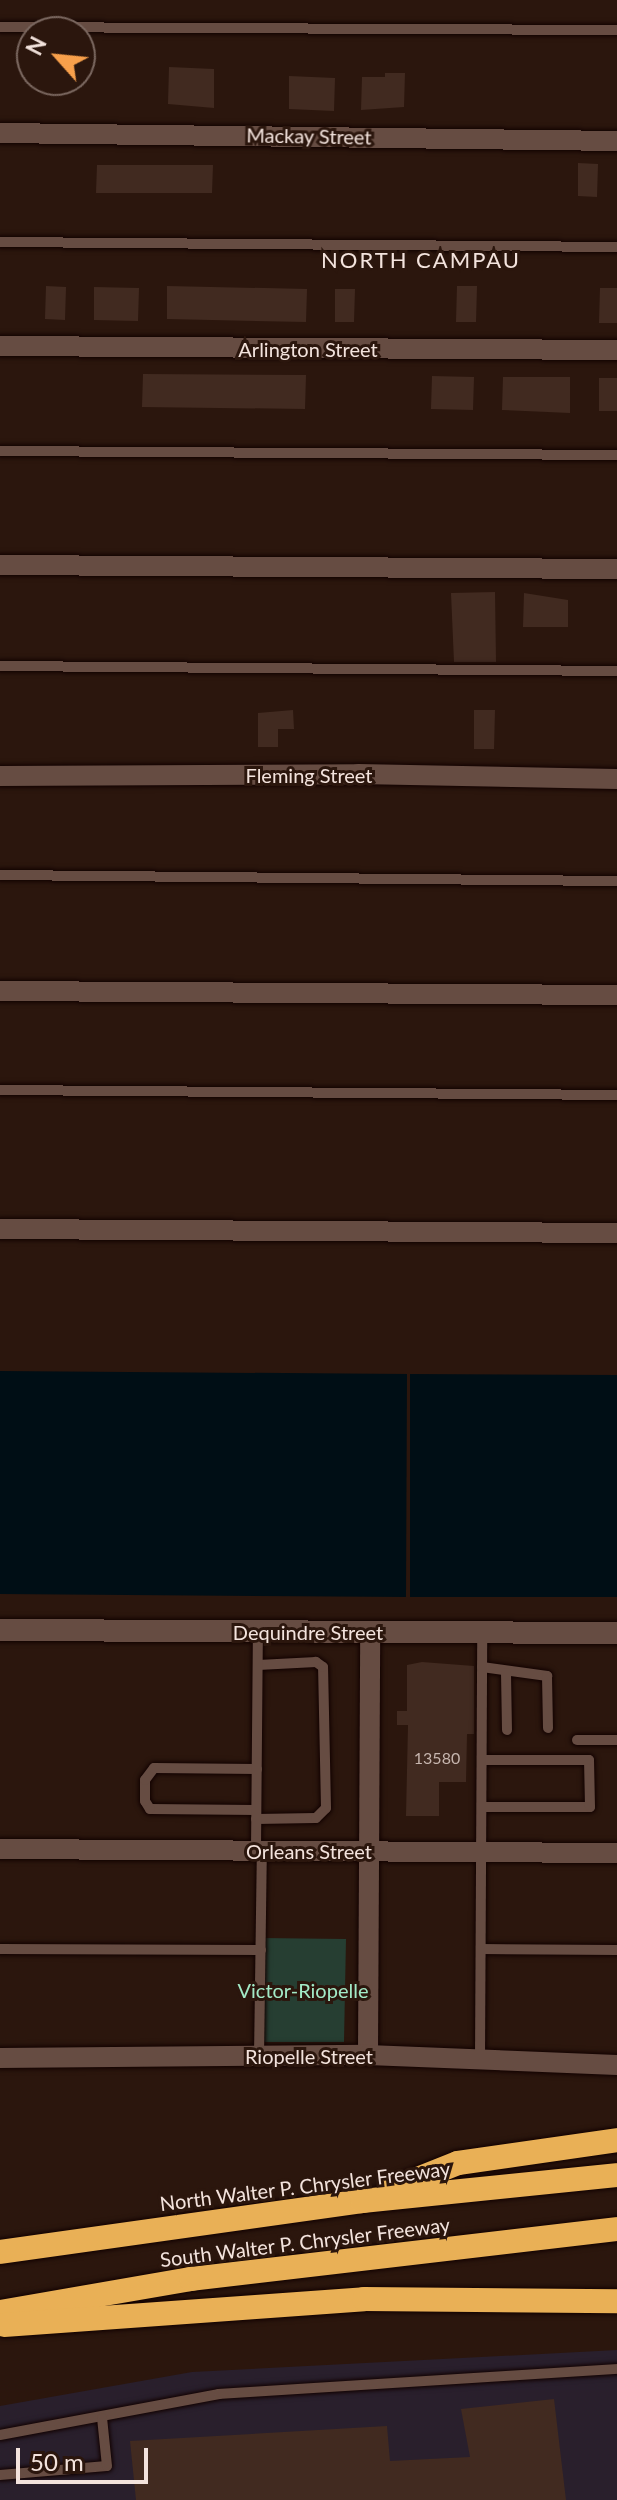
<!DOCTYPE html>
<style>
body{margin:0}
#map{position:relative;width:617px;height:2500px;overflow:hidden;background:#2b160d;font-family:Lato,sans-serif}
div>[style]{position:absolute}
.industrial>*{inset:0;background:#291f2c}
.green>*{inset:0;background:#263e32}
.water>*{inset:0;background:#000e15}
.building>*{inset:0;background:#412a20}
.roads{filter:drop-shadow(0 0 2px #120200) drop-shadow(0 0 2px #120200)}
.service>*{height:10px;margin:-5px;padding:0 5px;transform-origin:5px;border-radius:5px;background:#664c42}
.minor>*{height:20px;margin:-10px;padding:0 10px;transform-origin:10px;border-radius:10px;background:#664c42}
.tertiary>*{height:22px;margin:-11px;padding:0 11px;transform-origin:11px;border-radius:11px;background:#664c42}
.motorway>*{height:24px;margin:-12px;padding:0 12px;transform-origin:12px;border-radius:12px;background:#e9b056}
span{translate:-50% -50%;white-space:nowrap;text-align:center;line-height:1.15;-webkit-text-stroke:6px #2b160d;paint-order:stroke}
.number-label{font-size:16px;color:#c6b5ae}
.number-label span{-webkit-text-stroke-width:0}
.street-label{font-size:20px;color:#f3e3dd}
.park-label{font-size:20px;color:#a3eac7}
.neighbourhood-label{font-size:22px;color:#f3e3dd;letter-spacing:2px}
.north{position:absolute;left:16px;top:16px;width:80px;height:80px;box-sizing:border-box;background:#2b160d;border:2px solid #7b6860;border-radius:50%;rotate:297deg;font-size:22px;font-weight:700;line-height:32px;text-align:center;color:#f3e3dd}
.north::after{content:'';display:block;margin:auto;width:28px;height:36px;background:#f8a04b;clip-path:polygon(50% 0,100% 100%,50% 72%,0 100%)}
.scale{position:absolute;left:16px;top:2448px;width:132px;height:36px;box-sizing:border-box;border:4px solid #f3e3dd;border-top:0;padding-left:10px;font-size:24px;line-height:28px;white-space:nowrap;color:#f3e3dd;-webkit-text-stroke:6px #2b160d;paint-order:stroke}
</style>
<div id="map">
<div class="industrial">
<div style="clip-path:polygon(617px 2350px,617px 2500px,0 2500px,0 2406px,192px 2372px)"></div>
</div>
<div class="green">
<div style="clip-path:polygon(261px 1938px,346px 1939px,344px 2042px,260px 2042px)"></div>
</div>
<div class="water">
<div style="clip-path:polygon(0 1371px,407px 1374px,406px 1597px,0 1594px)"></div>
<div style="clip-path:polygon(410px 1374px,617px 1375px,617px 1597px,410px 1597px)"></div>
</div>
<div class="building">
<div style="clip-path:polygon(169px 67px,214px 69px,214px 108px,168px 104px)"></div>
<div style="clip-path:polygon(385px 73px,405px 73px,404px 107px,361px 110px,362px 77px,385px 77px)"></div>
<div style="clip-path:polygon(289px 76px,335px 78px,334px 111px,289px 109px)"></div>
<div style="clip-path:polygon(578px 163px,598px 164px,597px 197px,578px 196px)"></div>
<div style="clip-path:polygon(97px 165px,213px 165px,212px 193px,96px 193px)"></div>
<div style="clip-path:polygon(46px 286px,66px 287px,65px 320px,45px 319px)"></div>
<div style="clip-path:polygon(167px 286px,307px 289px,306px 322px,167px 319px)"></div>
<div style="clip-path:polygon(457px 286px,477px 286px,476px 322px,456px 322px)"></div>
<div style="clip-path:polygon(94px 287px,139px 288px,138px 321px,94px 320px)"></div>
<div style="clip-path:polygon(600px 288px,617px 288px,617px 323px,599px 323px)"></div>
<div style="clip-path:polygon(335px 289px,355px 289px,354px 322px,335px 322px)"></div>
<div style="clip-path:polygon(143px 374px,306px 375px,305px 409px,142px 407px)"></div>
<div style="clip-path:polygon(432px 376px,474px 377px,473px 410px,431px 409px)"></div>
<div style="clip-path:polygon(503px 377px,570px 377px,570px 413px,502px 410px)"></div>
<div style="clip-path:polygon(599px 378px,617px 378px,617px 411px,599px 411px)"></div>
<div style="clip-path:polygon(495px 592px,496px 662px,454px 662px,451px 593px)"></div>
<div style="clip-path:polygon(524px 593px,568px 600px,568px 627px,523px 627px)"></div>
<div style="clip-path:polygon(293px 710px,294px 729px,278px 729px,278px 747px,258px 747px,258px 713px)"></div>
<div style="clip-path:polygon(474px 710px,495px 710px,494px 749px,474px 749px)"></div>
<div style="clip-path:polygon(422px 1662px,474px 1666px,474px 1734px,467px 1734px,466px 1782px,439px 1782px,439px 1816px,406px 1816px,408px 1725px,397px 1725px,397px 1711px,407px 1711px,407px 1665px)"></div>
<div style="clip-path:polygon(554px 2399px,566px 2500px,136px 2500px,130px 2441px,387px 2426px,390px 2461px,470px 2457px,461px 2409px)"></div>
</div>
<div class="roads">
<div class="service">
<div style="left:0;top:27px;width:617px;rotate:0.28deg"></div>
<div style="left:0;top:242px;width:617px;rotate:0.46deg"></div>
<div style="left:0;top:451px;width:617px;rotate:0.37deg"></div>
<div style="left:0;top:666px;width:617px;rotate:0.46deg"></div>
<div style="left:0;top:875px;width:617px;rotate:0.56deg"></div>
<div style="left:0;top:1090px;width:617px;rotate:0.46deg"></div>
<div style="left:482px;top:1667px;width:66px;rotate:7.9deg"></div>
<div style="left:547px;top:1676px;width:52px;rotate:88.9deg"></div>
<div style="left:506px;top:1673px;width:57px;rotate:89deg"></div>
<div style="left:577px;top:1740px;width:40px"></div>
<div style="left:482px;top:1807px;width:108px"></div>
<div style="left:590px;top:1807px;width:47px;rotate:-91.2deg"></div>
<div style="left:589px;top:1760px;width:107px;rotate:180deg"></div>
<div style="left:256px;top:1810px;width:106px;rotate:-179.5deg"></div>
<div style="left:150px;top:1809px;width:9px;rotate:-122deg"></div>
<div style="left:145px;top:1801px;width:21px;rotate:-90deg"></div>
<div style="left:145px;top:1780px;width:15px;rotate:-53deg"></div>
<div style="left:154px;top:1768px;width:103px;rotate:0.6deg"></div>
<div style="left:256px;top:1819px;width:60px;rotate:-1deg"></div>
<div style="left:316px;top:1818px;width:14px;rotate:-45deg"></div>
<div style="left:326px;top:1808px;width:141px;rotate:-91.2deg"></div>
<div style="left:323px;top:1667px;width:9px;rotate:-144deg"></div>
<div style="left:316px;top:1662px;width:58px;rotate:177deg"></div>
<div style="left:256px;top:1850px;width:219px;rotate:-89.5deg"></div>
<div style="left:0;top:1949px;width:261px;rotate:0.2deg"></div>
<div style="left:481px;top:1949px;width:136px;rotate:0.4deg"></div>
<div style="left:259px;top:2056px;width:206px;rotate:-89.2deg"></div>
<div style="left:480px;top:2060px;width:427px;rotate:-89.7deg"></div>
<div style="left:0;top:2435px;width:223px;rotate:-10.6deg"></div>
<div style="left:219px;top:2394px;width:399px;rotate:-3.6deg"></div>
<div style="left:0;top:2475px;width:107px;rotate:-4.8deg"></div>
<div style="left:107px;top:2466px;width:48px;rotate:-95.9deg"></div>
</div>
<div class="minor">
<div style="left:0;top:133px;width:617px;rotate:0.74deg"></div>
<div style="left:0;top:346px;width:617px;rotate:0.37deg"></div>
<div style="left:0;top:565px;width:617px;rotate:0.37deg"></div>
<div style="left:0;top:776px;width:358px;rotate:-0.3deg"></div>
<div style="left:358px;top:774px;width:259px;rotate:1.1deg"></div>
<div style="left:0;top:991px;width:617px;rotate:0.37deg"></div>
<div style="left:0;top:1229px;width:617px;rotate:0.37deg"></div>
<div style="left:0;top:1849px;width:617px;rotate:0.37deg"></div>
<div style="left:368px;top:2055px;width:423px;rotate:-89.7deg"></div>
<div style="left:0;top:2058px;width:368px;rotate:-0.5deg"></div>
<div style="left:368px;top:2055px;width:249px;rotate:2.3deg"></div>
</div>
<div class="tertiary">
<div style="left:0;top:1630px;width:617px;rotate:0.28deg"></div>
</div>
<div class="motorway">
<div style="left:390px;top:2190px;width:73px;rotate:-21.7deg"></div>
<div style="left:458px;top:2163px;width:161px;rotate:-8.2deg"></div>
<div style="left:0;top:2252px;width:366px;rotate:-8deg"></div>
<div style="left:362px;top:2201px;width:256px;rotate:-5.8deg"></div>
<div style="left:0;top:2312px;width:194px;rotate:-9.8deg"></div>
<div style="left:191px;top:2279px;width:429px;rotate:-6.7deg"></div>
<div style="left:4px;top:2325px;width:361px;rotate:-4.1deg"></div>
<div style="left:364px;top:2299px;width:253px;rotate:0.5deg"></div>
</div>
</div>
<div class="number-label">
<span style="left:437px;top:1758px">13580</span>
</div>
<div class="street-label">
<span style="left:309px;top:136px;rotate:1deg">Mackay Street</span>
<span style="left:308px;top:349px">Arlington Street</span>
<span style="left:309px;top:775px">Fleming Street</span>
<span style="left:308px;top:1632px">Dequindre Street</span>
<span style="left:309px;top:1851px">Orleans Street</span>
<span style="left:309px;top:2056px">Riopelle Street</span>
<span style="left:305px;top:2186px;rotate:-7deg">North Walter P. Chrysler Freeway</span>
<span style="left:305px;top:2242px;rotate:-7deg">South Walter P. Chrysler Freeway</span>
</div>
<div class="park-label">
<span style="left:303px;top:1990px">Victor-Riopelle</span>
</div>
<div class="neighbourhood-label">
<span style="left:421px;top:260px">NORTH CAMPAU</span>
</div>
<div class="north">N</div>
<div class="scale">50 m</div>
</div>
